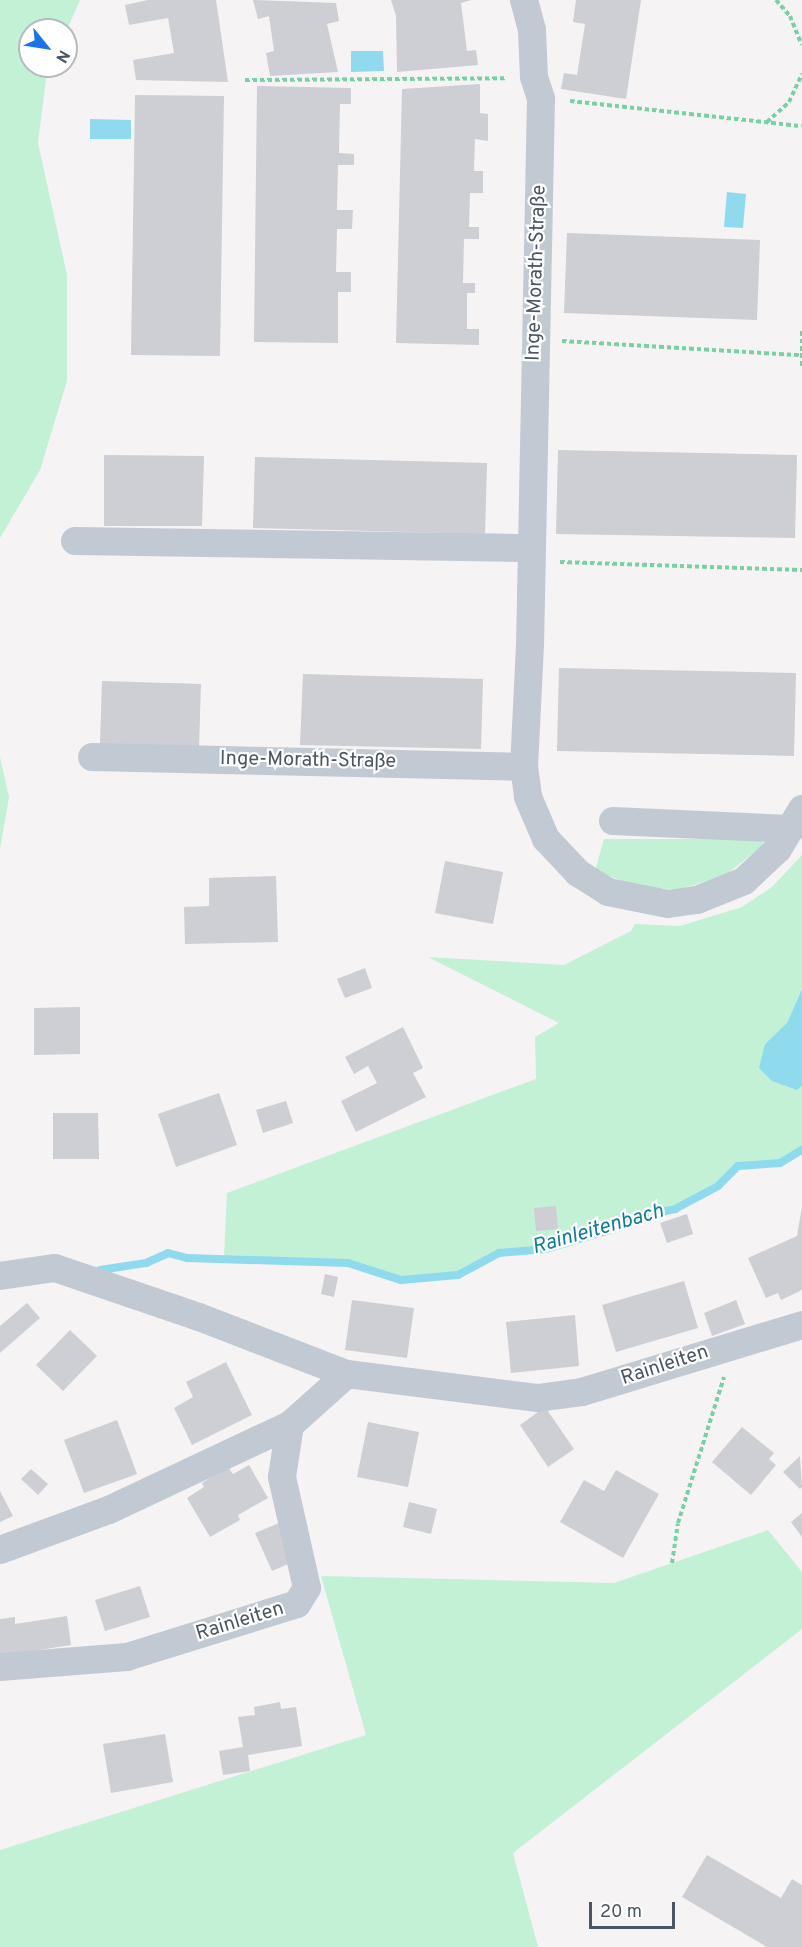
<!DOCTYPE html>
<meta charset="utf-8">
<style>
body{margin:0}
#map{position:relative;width:802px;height:1947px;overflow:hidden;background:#f5f3f3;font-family:Overpass,sans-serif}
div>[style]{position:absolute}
.green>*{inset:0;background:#c3f1d5}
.water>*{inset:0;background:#90daee}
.stream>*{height:8px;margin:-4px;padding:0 4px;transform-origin:4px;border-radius:4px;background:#90daee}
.building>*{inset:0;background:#cdcfd5}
.path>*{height:4px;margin-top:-2px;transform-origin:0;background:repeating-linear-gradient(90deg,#7ad0a6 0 4.5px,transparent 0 7.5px)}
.minor>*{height:28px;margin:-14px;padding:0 14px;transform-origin:14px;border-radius:14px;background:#c1cad2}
span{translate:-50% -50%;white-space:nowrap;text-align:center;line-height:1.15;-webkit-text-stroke:4.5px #fff;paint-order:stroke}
.street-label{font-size:20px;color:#4a5661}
.water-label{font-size:21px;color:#0c7c9b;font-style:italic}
.north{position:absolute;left:18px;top:18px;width:60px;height:60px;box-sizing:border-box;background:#fff;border:2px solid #b7bbc0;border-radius:50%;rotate:120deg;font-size:16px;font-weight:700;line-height:24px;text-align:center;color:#4a5661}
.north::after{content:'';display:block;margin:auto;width:21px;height:27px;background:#1a73e8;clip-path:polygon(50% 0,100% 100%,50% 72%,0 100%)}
.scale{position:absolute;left:589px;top:1902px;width:86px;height:27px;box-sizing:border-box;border:3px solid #4a5661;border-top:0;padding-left:8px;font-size:18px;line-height:21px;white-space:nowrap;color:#4a5661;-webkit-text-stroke:4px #fff;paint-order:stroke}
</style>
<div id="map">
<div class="green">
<div style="clip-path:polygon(0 0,80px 0,66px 32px,30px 30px,30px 66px,51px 66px,46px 79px,38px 143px,67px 275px,67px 381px,40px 470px,0 538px)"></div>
<div style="clip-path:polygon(0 757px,9px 797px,0 849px)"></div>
<div style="clip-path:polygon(604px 839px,758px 839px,764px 844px,726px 875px,677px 890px,637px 886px,595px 871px)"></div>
<div style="clip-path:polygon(802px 855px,802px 989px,787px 1023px,765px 1044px,797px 1090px,802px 1086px,802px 1151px,780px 1163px,738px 1166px,718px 1186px,675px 1209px,640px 1216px,623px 1226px,546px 1249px,499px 1253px,458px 1275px,401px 1280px,348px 1263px,224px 1256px,227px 1193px,536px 1079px,535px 1037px,559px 1023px,428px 957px,564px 965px,631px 931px,635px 924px,680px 926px,742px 907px,772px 887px)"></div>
<div style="clip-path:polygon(768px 1530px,802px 1572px,802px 1629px,513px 1853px,538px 1947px,0 1947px,0 1850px,366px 1735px,321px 1576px,614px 1583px)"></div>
</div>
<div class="water">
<div style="clip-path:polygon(351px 51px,383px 51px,384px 71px,351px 72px)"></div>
<div style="clip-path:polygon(90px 119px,131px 120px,131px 139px,90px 139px)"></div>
<div style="clip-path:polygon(727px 192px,746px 194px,743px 228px,724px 227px)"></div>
<div style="clip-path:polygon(802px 989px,802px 1086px,797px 1090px,772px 1081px,759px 1068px,765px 1044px,787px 1023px)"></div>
</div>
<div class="stream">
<div style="left:100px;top:1270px;width:47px;rotate:-8.7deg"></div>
<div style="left:146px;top:1263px;width:24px;rotate:-24deg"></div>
<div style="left:168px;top:1253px;width:20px;rotate:15deg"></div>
<div style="left:187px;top:1258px;width:161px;rotate:1.8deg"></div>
<div style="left:348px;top:1263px;width:56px;rotate:17.8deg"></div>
<div style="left:401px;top:1280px;width:57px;rotate:-5deg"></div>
<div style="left:458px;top:1275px;width:47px;rotate:-28.2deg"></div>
<div style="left:499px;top:1253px;width:47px;rotate:-4.9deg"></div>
<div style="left:546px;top:1249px;width:80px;rotate:-16.6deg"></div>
<div style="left:623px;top:1226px;width:20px;rotate:-30deg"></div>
<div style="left:640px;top:1216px;width:36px;rotate:-11deg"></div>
<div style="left:675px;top:1209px;width:49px;rotate:-28.1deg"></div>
<div style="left:718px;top:1186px;width:28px;rotate:-45deg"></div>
<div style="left:738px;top:1166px;width:42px;rotate:-4.1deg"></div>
<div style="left:780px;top:1163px;width:26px;rotate:-31deg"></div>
</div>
<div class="building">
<div style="clip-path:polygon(148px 0,216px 0,228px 82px,136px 80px,133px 60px,174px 53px,168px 18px,129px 25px,125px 5px)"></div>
<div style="clip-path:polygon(253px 0,336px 3px,339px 21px,327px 24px,338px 72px,270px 76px,266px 53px,274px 51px,269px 16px,258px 19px)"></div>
<div style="clip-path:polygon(391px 0,471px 0,461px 3px,467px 51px,476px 50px,478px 65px,397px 72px,396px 16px)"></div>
<div style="clip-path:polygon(576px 0,641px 0,626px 99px,561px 89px,564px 73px,577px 75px,585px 24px,573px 22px)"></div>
<div style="clip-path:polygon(480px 84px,480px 113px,488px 114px,488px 141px,475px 139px,474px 171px,483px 171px,483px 193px,470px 193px,469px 227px,479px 227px,479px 239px,464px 239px,463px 283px,475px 283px,475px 293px,467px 293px,467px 329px,479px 329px,479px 345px,396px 343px,402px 89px)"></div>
<div style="clip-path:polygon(257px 86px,351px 88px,351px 104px,340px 104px,339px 153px,354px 154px,354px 165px,338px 165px,337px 210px,353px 210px,352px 229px,337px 229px,336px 272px,351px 272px,351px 292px,338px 292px,338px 343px,254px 342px)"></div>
<div style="clip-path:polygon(135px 95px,224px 96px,220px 356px,131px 355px)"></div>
<div style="clip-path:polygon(567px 233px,760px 240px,757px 320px,564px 313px)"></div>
<div style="clip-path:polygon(558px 450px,797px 455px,795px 538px,556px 534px)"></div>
<div style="clip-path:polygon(104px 455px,204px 456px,202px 526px,104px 526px)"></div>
<div style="clip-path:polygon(255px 457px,487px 463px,485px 534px,253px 528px)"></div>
<div style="clip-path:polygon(559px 668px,796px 673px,794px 756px,557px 751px)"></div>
<div style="clip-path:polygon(303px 674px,483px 679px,481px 749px,300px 745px)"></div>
<div style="clip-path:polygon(102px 681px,201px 684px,199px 747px,100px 744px)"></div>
<div style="clip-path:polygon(445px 861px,503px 872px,493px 924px,435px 913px)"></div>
<div style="clip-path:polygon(276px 876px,278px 942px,185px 944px,184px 907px,209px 906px,209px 878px)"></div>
<div style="clip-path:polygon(365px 968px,372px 988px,345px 998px,337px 979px)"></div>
<div style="clip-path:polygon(80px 1007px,80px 1054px,34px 1055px,34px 1008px)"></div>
<div style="clip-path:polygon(403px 1027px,423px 1068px,413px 1073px,426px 1097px,356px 1132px,341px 1101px,377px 1083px,368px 1066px,354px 1074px,345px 1057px)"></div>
<div style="clip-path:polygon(219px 1093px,237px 1145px,176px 1167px,158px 1114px)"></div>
<div style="clip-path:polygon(286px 1101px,293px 1123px,263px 1133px,256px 1110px)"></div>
<div style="clip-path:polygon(53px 1113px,98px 1113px,99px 1159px,53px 1159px)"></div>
<div style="clip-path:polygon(556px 1206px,558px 1229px,536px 1231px,534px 1208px)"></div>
<div style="clip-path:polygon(802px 1207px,802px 1290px,781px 1300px,778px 1293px,766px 1298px,748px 1258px,797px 1236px)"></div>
<div style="clip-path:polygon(687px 1214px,693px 1234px,667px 1243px,660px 1223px)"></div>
<div style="clip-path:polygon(325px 1274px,338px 1277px,334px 1297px,321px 1294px)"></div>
<div style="clip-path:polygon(684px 1281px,698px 1328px,616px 1352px,602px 1305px)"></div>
<div style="clip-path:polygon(352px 1300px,414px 1308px,407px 1358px,345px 1350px)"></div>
<div style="clip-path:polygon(736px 1300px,745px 1324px,712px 1336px,704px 1313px)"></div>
<div style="clip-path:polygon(27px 1303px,40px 1318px,0 1353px,0 1326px)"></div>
<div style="clip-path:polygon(575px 1315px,579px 1366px,511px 1373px,506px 1322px)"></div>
<div style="clip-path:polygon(70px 1330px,97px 1356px,63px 1391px,36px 1365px)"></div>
<div style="clip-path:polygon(226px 1362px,252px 1415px,192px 1445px,174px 1408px,193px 1397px,186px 1382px)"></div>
<div style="clip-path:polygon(545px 1407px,574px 1449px,548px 1467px,520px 1425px)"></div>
<div style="clip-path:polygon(117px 1420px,137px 1474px,84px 1493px,64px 1440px)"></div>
<div style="clip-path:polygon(368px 1422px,419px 1432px,408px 1487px,357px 1477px)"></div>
<div style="clip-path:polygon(742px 1427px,774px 1453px,769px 1459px,776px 1465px,751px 1495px,712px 1462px)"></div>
<div style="clip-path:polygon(800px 1456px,802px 1487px,800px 1489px,783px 1472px)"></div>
<div style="clip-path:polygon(249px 1465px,268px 1498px,238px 1515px,240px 1520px,210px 1537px,187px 1498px,204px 1487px,202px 1483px,228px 1467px,233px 1474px)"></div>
<div style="clip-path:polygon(31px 1469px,48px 1484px,38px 1495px,21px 1479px)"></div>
<div style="clip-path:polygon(616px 1470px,659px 1494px,623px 1558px,560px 1522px,584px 1480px,604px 1491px)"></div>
<div style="clip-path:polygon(0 1491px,13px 1516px,0 1522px)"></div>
<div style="clip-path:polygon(409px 1502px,437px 1509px,431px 1534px,403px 1527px)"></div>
<div style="clip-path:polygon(802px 1513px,802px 1537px,791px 1522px)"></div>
<div style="clip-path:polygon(279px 1523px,295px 1561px,272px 1571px,255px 1533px)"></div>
<div style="clip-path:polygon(140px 1586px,150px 1617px,105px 1631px,95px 1600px)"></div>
<div style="clip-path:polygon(67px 1616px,71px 1645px,0 1656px,0 1619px,15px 1617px,15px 1624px)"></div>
<div style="clip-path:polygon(280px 1702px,281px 1709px,296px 1707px,302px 1746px,248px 1755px,250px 1771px,223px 1775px,219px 1751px,243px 1747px,238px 1717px,255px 1715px,254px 1707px)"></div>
<div style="clip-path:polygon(165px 1734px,173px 1782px,111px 1793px,103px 1744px)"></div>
<div style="clip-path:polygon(707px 1855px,781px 1898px,792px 1879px,802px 1885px,802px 1947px,767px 1947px,682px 1897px)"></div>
</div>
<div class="path">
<div style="left:776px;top:0;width:21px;rotate:49deg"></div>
<div style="left:790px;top:16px;width:31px;rotate:68deg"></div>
<div style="left:245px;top:80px;width:261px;rotate:-0.4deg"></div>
<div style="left:570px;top:101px;width:233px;rotate:6.2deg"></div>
<div style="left:767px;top:122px;width:30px;rotate:-42deg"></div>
<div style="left:789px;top:102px;width:31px;rotate:-65deg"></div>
<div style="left:802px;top:331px;width:36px;rotate:90deg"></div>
<div style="left:562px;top:341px;width:239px;rotate:3.4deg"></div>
<div style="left:560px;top:562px;width:242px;rotate:1.9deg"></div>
<div style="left:672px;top:1563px;width:40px;rotate:-81.5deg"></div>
<div style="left:678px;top:1523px;width:153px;rotate:-72.5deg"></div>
</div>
<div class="minor">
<div style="left:524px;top:0;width:31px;rotate:75deg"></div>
<div style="left:532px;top:30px;width:47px;rotate:87.6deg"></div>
<div style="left:534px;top:77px;width:23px;rotate:72deg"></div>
<div style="left:541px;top:99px;width:546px;rotate:91.15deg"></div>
<div style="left:530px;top:645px;width:122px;rotate:92.8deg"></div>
<div style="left:524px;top:767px;width:30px;rotate:82deg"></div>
<div style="left:528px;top:797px;width:46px;rotate:66.8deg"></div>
<div style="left:546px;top:839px;width:47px;rotate:46.7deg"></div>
<div style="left:578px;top:873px;width:36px;rotate:32deg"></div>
<div style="left:608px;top:892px;width:61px;rotate:11.3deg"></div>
<div style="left:668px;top:904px;width:29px;rotate:-8deg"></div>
<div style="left:697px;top:900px;width:51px;rotate:-22deg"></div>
<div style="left:744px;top:881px;width:47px;rotate:-43.3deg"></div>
<div style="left:778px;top:849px;width:47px;rotate:-59deg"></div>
<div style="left:75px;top:541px;width:455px;rotate:0.9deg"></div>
<div style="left:92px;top:757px;width:432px;rotate:1.3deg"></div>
<div style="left:613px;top:821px;width:178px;rotate:2.6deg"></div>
<div style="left:0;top:1276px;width:56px;rotate:-8.3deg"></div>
<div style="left:55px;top:1268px;width:152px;rotate:18.8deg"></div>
<div style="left:199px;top:1317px;width:159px;rotate:21.1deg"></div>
<div style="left:347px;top:1374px;width:193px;rotate:7.2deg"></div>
<div style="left:538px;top:1398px;width:44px;rotate:-7.8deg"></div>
<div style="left:582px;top:1392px;width:230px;rotate:-16.9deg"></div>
<div style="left:0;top:1550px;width:116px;rotate:-20.2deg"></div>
<div style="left:109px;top:1510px;width:200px;rotate:-25.2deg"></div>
<div style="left:0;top:1667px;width:127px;rotate:-4.5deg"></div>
<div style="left:127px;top:1657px;width:178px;rotate:-17.3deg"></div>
<div style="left:297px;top:1604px;width:19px;rotate:-58deg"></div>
<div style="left:307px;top:1588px;width:114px;rotate:-102.7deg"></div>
<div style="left:282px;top:1477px;width:53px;rotate:-81.3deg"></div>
<div style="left:290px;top:1425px;width:76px;rotate:-41.8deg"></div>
</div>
<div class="street-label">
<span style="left:537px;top:273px;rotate:-88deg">Inge-Morath-Straße</span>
<span style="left:308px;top:761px;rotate:1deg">Inge-Morath-Straße</span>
<span style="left:665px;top:1366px;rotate:-18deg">Rainleiten</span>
<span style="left:240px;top:1622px;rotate:-17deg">Rainleiten</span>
</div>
<div class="water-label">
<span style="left:598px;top:1230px;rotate:-16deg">Rainleitenbach</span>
</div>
<div class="north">N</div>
<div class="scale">20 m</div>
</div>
